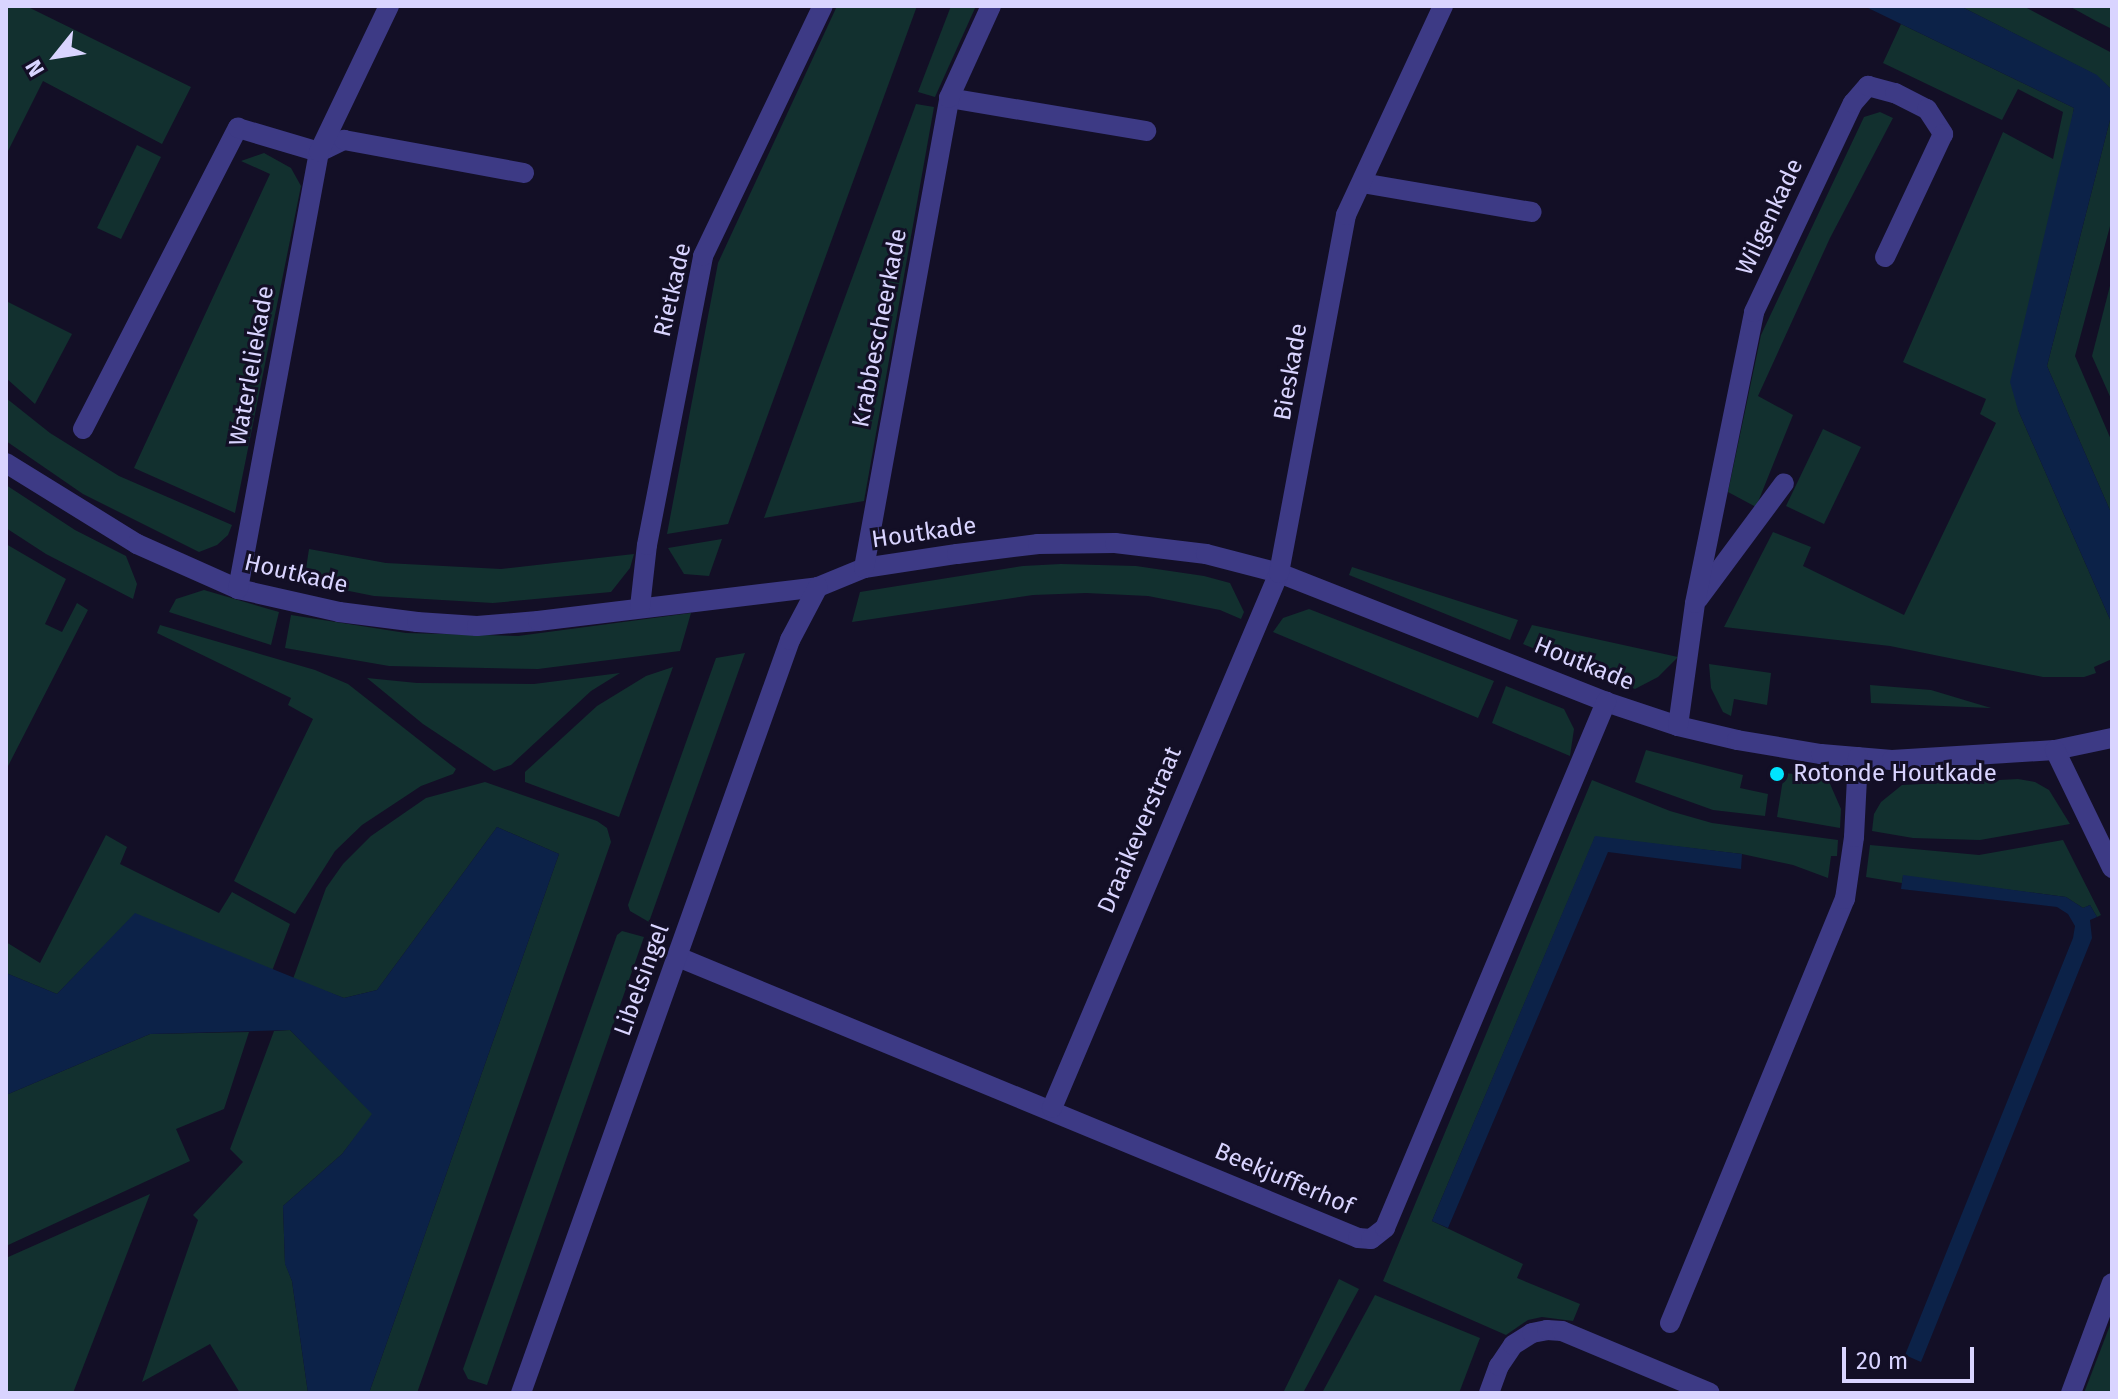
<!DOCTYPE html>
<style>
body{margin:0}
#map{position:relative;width:2118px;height:1399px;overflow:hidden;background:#130f26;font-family:"Fira Sans",sans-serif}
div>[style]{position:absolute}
.green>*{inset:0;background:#12302f}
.water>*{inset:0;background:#0c2248}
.minor>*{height:20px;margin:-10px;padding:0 10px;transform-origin:10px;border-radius:10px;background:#3d3a85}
.dots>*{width:22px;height:22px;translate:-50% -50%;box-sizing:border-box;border:4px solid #130f26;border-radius:50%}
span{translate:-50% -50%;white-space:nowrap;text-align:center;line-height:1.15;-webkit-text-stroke:6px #130f26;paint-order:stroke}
.street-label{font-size:24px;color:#d9d4ff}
.poi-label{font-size:24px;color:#d9d4ff}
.left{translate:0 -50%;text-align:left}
.frame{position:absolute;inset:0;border:8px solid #d9d4ff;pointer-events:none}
.north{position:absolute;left:16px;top:16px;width:80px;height:80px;-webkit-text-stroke:6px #130f26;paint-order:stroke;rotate:240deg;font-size:22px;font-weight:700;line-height:32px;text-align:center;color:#d9d4ff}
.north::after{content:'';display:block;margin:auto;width:28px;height:36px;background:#d9d4ff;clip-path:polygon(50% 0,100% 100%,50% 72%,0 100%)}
.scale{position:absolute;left:1842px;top:1347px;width:132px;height:36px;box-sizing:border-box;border:4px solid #d9d4ff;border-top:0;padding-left:10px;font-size:24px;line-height:28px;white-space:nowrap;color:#d9d4ff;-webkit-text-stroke:6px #130f26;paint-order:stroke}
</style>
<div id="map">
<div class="green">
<div style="clip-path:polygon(6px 6px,26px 6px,191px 87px,162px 144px,43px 81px,6px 155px)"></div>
<div style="clip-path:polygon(837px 6px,917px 6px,728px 524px,667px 534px,718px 263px)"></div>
<div style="clip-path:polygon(951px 6px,976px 6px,935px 97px,918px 92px)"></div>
<div style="clip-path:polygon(1960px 6px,2023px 6px,2112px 53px,2112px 90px,2096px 75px)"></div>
<div style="clip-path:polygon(2069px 6px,2112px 6px,2112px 29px,2096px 21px)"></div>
<div style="clip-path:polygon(1901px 24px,2074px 108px,2018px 410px,2112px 624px,2112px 659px,2094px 667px,2096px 673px,2084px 677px,2043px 677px,1890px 646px,1724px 627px,1773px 532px,1811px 547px,1803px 566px,1904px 615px,1996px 423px,1980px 414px,1986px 399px,1903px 362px,2003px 132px,2053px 159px,2063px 112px,2018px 89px,2002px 120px,1883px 63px)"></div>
<div style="clip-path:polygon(916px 104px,934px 107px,864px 501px,764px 518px)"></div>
<div style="clip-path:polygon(1880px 112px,1893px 118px,1830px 238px,1758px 396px,1793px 415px,1756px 507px,1728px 492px,1761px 335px,1864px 117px)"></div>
<div style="clip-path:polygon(2112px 112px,2112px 219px,2075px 356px,2112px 442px,2112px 515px,2047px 366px)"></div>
<div style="clip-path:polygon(137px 145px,161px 157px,121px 239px,97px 228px)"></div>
<div style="clip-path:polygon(264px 153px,291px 168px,301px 186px,235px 513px,134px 468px,270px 174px,241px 161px)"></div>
<div style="clip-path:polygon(2112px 278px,2112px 401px,2092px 356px)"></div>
<div style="clip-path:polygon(6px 301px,72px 334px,35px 404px,6px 378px)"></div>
<div style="clip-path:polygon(6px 398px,50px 433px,119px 476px,232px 525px,228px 535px,217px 545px,199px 552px,83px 494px,6px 441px)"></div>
<div style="clip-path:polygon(1823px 429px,1861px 447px,1824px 524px,1786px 506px)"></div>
<div style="clip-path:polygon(6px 485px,75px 530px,126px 556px,137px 584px,133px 599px,46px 554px,6px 528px)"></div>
<div style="clip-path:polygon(722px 539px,709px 576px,684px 574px,668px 548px)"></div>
<div style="clip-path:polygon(6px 544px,66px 579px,45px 624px,62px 632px,77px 603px,88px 610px,6px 770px)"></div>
<div style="clip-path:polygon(309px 549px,386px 563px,501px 569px,634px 554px,630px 568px,611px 592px,493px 603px,374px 596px,304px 582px)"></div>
<div style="clip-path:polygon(1061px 564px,1136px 566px,1204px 576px,1230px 583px,1244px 612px,1241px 619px,1220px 610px,1148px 596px,1086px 593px,1033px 595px,852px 622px,860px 592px,1023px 566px)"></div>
<div style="clip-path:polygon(1352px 567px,1518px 620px,1510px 640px,1349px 575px)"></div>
<div style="clip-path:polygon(204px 590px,279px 612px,271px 645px,169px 612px,176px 599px)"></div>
<div style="clip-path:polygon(1309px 609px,1494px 681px,1478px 718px,1273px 632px,1283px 618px)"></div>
<div style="clip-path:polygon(691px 613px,680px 651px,538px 669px,389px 666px,285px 648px,291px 615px,406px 633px,518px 636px)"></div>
<div style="clip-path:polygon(160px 625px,315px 670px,348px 684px,456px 769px,453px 774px,421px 786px,362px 825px,335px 851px,295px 914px,234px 881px,313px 719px,288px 705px,291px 698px,157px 633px)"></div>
<div style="clip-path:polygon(1532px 625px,1678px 657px,1658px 677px,1635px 689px,1523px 644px)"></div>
<div style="clip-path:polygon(745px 653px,649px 922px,630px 911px,628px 905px,716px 658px)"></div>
<div style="clip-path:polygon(1709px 664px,1771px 673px,1767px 705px,1734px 699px,1731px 716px,1723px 712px,1711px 688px)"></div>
<div style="clip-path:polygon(673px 667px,619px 817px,525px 782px,525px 772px,597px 706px,646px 676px)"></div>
<div style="clip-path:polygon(620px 673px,591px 691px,511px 765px,494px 771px,423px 724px,367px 678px,417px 683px,534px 684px)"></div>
<div style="clip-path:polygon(1870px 685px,1931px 690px,1991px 708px,1871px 703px)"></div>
<div style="clip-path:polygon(1506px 686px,1564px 709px,1574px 729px,1570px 756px,1492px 723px)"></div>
<div style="clip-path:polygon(1646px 750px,1743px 775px,1740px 788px,1768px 794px,1765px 816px,1713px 810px,1635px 782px)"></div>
<div style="clip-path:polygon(1784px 773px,1827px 777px,1841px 809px,1840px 828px,1777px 817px)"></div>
<div style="clip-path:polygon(2018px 779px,2035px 782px,2049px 790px,2070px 824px,1980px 840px,1913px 838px,1872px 831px,1874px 814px,1881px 802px,1902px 785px)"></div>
<div style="clip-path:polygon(1592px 780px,1670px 811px,1712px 823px,1838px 840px,1837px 856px,1831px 856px,1828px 878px,1793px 865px,1742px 854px,1595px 837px,1432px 1221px,1523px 1264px,1517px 1278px,1580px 1304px,1573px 1321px,1542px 1317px,1528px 1320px,1506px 1335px,1383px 1281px)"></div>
<div style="clip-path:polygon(485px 782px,597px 821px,607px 828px,611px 842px,417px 1393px,369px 1393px,559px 854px,497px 827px,377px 990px,344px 998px,293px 979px,326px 888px,343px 864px,371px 836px,426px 798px)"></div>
<div style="clip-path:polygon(106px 835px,127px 847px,120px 864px,219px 913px,232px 892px,290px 924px,272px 971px,135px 914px,57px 994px,6px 973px,6px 942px,40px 963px)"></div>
<div style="clip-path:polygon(2063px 840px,2101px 915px,2097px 917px,2090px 905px,2083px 908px,2066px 897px,1903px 876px,1902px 883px,1866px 877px,1870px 845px,1979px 855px)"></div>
<div style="clip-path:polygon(622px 931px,644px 937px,487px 1385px,468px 1379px,463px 1369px,617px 935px)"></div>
<div style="clip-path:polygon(290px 1030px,373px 1114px,342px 1154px,283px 1206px,285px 1263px,292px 1281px,308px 1393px,240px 1393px,210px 1344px,142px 1382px,198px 1220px,193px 1215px,243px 1162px,230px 1149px,274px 1031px)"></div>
<div style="clip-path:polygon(249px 1032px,224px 1109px,176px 1129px,190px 1161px,6px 1246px,6px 1095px,150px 1034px)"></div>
<div style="clip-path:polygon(150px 1194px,73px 1393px,6px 1393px,6px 1258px)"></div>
<div style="clip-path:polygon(1339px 1279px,1359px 1289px,1303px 1393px,1283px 1393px)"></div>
<div style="clip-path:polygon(1375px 1295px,1480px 1338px,1459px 1393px,1322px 1393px)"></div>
<div style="clip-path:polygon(2112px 1320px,2112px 1393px,2084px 1393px)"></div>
</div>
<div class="water">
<div style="clip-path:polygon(1864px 6px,1960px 6px,2097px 75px,2112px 90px,2112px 112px,2047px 366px,2112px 515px,2112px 624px,2018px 410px,2010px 382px,2074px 108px)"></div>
<div style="clip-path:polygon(497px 827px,559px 854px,369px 1393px,308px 1393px,292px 1281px,285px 1264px,283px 1206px,342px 1154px,372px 1114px,290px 1030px,150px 1034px,6px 1095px,6px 973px,57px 994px,135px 913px,344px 998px,377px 990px)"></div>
<div style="clip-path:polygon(1595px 836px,1742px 854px,1741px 869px,1608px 852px,1448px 1228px,1432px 1221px)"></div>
<div style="clip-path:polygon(1903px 875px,2066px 897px,2083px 908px,2090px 905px,2097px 917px,2090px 920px,2092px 938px,1921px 1362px,1905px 1355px,2073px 938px,2075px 926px,2068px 914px,2057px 907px,1901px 889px)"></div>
</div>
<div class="minor">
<div style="left:949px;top:98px;width:200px;rotate:9.5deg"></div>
<div style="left:1362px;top:183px;width:172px;rotate:9.7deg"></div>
<div style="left:83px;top:429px;width:339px;rotate:-62.8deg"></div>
<div style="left:238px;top:128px;width:84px;rotate:16.5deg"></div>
<div style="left:319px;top:152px;width:28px;rotate:-26deg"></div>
<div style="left:344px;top:140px;width:183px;rotate:10.4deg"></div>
<div style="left:6px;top:463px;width:154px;rotate:31.7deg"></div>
<div style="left:137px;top:544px;width:111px;rotate:24deg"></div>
<div style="left:238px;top:589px;width:104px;rotate:12.8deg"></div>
<div style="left:339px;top:612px;width:79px;rotate:7.3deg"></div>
<div style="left:417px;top:622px;width:60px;rotate:3.8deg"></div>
<div style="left:477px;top:626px;width:61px;rotate:-4.7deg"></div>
<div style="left:538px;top:621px;width:282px;rotate:-6.9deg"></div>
<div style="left:818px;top:587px;width:50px;rotate:-22.4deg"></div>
<div style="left:864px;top:568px;width:94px;rotate:-8.6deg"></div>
<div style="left:957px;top:554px;width:82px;rotate:-7deg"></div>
<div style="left:1038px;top:544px;width:77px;rotate:-0.7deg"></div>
<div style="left:1115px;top:543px;width:92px;rotate:6.9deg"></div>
<div style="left:1206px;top:554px;width:75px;rotate:14.6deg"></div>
<div style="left:1279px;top:573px;width:352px;rotate:21.5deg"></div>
<div style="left:1606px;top:702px;width:76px;rotate:18.4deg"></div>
<div style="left:1678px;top:726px;width:61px;rotate:13.3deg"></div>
<div style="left:1737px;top:740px;width:85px;rotate:9.5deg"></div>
<div style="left:1821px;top:754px;width:71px;rotate:4.8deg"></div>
<div style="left:1892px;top:760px;width:163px;rotate:-3.5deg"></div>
<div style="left:2055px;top:750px;width:58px;rotate:-11.9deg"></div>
<div style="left:864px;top:568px;width:478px;rotate:-79.7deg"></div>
<div style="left:949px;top:98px;width:101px;rotate:-65.5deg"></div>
<div style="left:238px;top:589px;width:444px;rotate:-79.5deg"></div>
<div style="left:319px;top:152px;width:162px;rotate:-64.4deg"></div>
<div style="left:1698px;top:599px;width:144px;rotate:-53.4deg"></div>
<div style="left:640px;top:607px;width:62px;rotate:-83.6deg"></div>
<div style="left:647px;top:545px;width:294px;rotate:-79deg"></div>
<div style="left:703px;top:256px;width:277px;rotate:-64.4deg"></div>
<div style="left:1678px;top:726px;width:124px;rotate:-82.1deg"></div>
<div style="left:1695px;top:603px;width:297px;rotate:-78.5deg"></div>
<div style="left:1754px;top:312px;width:231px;rotate:-64.7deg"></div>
<div style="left:1853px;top:103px;width:23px;rotate:-49deg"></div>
<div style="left:1868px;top:86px;width:28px;rotate:15deg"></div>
<div style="left:1895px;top:93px;width:36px;rotate:27deg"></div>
<div style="left:1927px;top:109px;width:30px;rotate:57deg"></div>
<div style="left:1943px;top:134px;width:136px;rotate:115.2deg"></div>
<div style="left:2055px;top:750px;width:131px;rotate:64.2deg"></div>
<div style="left:678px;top:957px;width:736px;rotate:22.45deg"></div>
<div style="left:1358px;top:1238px;width:13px;rotate:4deg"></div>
<div style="left:1371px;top:1239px;width:18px;rotate:-38deg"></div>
<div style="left:1385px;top:1228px;width:571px;rotate:-67.21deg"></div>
<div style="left:1052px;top:1108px;width:581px;rotate:-67.01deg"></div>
<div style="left:1279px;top:573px;width:364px;rotate:-79.4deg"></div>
<div style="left:1346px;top:215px;width:230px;rotate:-65.1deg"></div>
<div style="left:1670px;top:1323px;width:459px;rotate:-67.6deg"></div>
<div style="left:1845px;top:899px;width:63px;rotate:-81.7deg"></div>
<div style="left:1854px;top:837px;width:80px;rotate:-87.1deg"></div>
<div style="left:521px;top:1393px;width:800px;rotate:-70.34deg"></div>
<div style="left:790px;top:640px;width:60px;rotate:-62.2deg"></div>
<div style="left:1489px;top:1393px;width:29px;rotate:-70deg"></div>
<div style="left:1499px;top:1366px;width:25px;rotate:-56deg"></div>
<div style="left:1513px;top:1345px;width:22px;rotate:-32deg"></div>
<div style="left:1532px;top:1333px;width:15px;rotate:-11deg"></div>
<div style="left:1547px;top:1330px;width:15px;rotate:4deg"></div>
<div style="left:1562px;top:1331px;width:160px;rotate:22.7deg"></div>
<div style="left:2071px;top:1393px;width:117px;rotate:-69.6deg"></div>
</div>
<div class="dots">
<div style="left:1777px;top:774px;background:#00e5ff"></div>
</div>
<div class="street-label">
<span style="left:1770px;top:217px;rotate:-65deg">Wilgenkade</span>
<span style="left:673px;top:290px;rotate:-77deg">Rietkade</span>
<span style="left:880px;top:328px;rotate:-79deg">Krabbescheerkade</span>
<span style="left:252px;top:366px;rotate:-80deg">Waterleliekade</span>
<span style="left:1291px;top:372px;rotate:-80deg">Bieskade</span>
<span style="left:924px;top:533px;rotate:-8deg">Houtkade</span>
<span style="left:296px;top:574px;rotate:13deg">Houtkade</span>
<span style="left:1584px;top:664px;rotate:22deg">Houtkade</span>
<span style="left:1140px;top:830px;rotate:-67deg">Draaikeverstraat</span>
<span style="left:642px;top:980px;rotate:-70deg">Libelsingel</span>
<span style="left:1284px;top:1179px;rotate:23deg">Beekjufferhof</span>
</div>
<div class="poi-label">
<span class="left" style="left:1793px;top:774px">Rotonde Houtkade</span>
</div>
<div class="frame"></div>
<div class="north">N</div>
<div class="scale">20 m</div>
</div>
